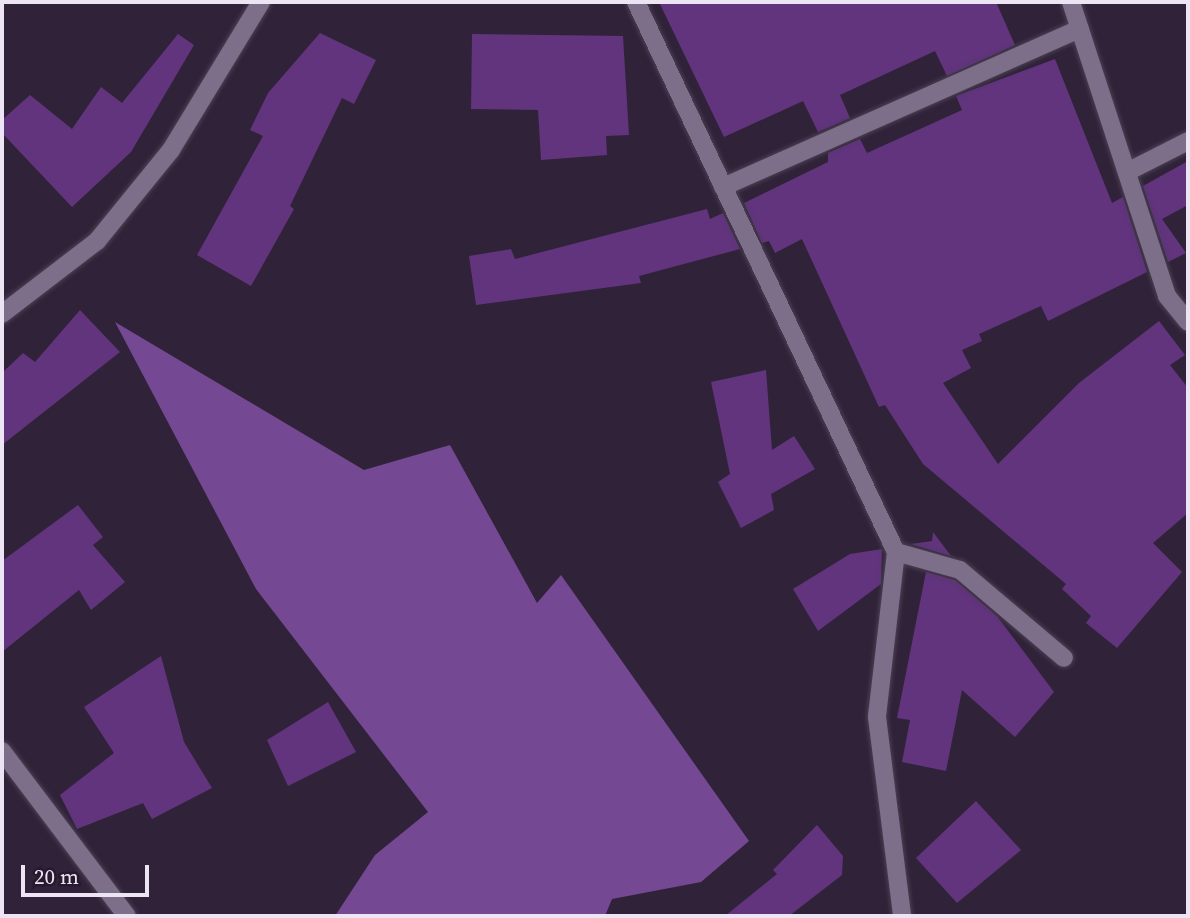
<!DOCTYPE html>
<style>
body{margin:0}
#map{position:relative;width:1190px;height:918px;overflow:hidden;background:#302339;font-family:"Source Serif 4",serif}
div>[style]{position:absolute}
.forest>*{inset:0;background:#754893}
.building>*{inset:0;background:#61347d}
.roads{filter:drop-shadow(0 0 2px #4b4053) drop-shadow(0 0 2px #4b4053)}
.lane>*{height:18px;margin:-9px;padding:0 9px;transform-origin:9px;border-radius:9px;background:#7d6e89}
.street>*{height:18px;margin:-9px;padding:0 9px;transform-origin:9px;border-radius:9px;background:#7d6e89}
.secondary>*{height:18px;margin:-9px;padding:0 9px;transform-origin:9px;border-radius:9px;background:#7d6e89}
span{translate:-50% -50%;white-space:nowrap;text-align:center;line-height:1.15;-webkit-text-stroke:6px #261a2f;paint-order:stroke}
.frame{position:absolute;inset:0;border:4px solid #eee5f4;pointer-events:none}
.scale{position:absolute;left:21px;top:865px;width:128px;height:32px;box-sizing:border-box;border:4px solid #eee5f4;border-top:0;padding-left:9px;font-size:21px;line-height:24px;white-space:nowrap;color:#eee5f4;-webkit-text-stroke:5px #261a2f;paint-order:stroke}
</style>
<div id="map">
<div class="forest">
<div style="clip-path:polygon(115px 322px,364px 470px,450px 445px,537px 603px,561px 575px,749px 841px,701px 882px,612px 899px,605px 916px,335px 916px,375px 855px,428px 812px,256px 589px)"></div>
</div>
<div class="building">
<div style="clip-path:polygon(659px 2px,996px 2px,1015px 45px,947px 76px,935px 51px,840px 95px,850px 118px,818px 132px,803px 101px,724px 137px)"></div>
<div style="clip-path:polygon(320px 33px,376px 60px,354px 104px,342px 98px,290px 206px,294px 209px,251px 286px,197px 255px,263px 136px,250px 130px,268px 93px)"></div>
<div style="clip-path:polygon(178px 34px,194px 45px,131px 152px,72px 207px,2px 133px,2px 120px,30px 95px,72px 129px,101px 87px,122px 103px)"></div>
<div style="clip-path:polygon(472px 34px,623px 36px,629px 135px,606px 136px,607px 155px,541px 160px,538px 110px,471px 109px)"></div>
<div style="clip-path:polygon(1055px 59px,1112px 203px,1123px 197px,1147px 272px,1048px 321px,1041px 306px,979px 334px,982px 341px,962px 350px,971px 368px,943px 383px,998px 464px,1079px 383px,1159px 321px,1185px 355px,1170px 365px,1188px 388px,1188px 513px,1153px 543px,1182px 572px,1117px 648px,1086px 623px,1091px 616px,1062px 589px,1066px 584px,923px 464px,885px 405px,879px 407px,802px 239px,775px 253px,769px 241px,762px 243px,744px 203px,828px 162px,828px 153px,860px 139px,867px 153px,962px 110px,956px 96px)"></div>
<div style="clip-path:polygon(1188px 161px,1188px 205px,1162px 219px,1186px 253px,1168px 262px,1143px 186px)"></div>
<div style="clip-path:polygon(707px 209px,710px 219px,723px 213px,740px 249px,639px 276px,641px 283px,476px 305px,469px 256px,511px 249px,515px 259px)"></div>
<div style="clip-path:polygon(80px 310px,120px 352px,2px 445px,2px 373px,23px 353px,35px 362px)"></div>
<div style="clip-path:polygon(766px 370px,772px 450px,794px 436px,815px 469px,771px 494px,774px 510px,741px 528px,718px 482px,730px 474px,711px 382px)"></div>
<div style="clip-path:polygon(78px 505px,103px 537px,93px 545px,125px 582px,91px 610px,79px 590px,2px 652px,2px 561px)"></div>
<div style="clip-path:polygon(933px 532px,951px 556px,911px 544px,932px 541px)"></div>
<div style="clip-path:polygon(882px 549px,881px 584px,818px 631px,793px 589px,850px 554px)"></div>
<div style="clip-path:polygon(926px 572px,955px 580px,997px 616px,1054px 692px,1015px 737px,962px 690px,946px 771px,902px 762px,910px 720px,897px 718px)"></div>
<div style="clip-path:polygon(161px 656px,184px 742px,212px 788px,152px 819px,143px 803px,77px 829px,60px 795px,114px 753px,84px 707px)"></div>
<div style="clip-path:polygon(328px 702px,356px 752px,288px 786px,267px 740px)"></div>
<div style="clip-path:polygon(976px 801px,1021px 850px,957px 903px,916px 858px)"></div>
<div style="clip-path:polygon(817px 825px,843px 856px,842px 875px,789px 916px,725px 916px,777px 874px,773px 870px)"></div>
</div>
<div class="roads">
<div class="lane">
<div style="left:2px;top:751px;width:207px;rotate:52.9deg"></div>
</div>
<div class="street">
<div style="left:636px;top:2px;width:608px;rotate:64.7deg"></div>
<div style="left:896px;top:552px;width:166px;rotate:96.6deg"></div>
<div style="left:877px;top:717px;width:201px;rotate:82.8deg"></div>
<div style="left:1071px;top:2px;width:309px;rotate:71.9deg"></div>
<div style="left:1167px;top:296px;width:33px;rotate:51deg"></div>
<div style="left:1127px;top:172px;width:68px;rotate:-26.9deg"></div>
<div style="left:723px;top:187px;width:390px;rotate:-23.9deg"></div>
<div style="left:896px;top:552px;width:66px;rotate:15.7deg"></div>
<div style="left:960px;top:570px;width:136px;rotate:40.2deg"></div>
</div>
<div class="secondary">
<div style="left:2px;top:314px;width:120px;rotate:-37.5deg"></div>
<div style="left:97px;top:241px;width:117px;rotate:-50.9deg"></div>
<div style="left:171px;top:150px;width:173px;rotate:-58.7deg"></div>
</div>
</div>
<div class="frame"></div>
<div class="scale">20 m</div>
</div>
